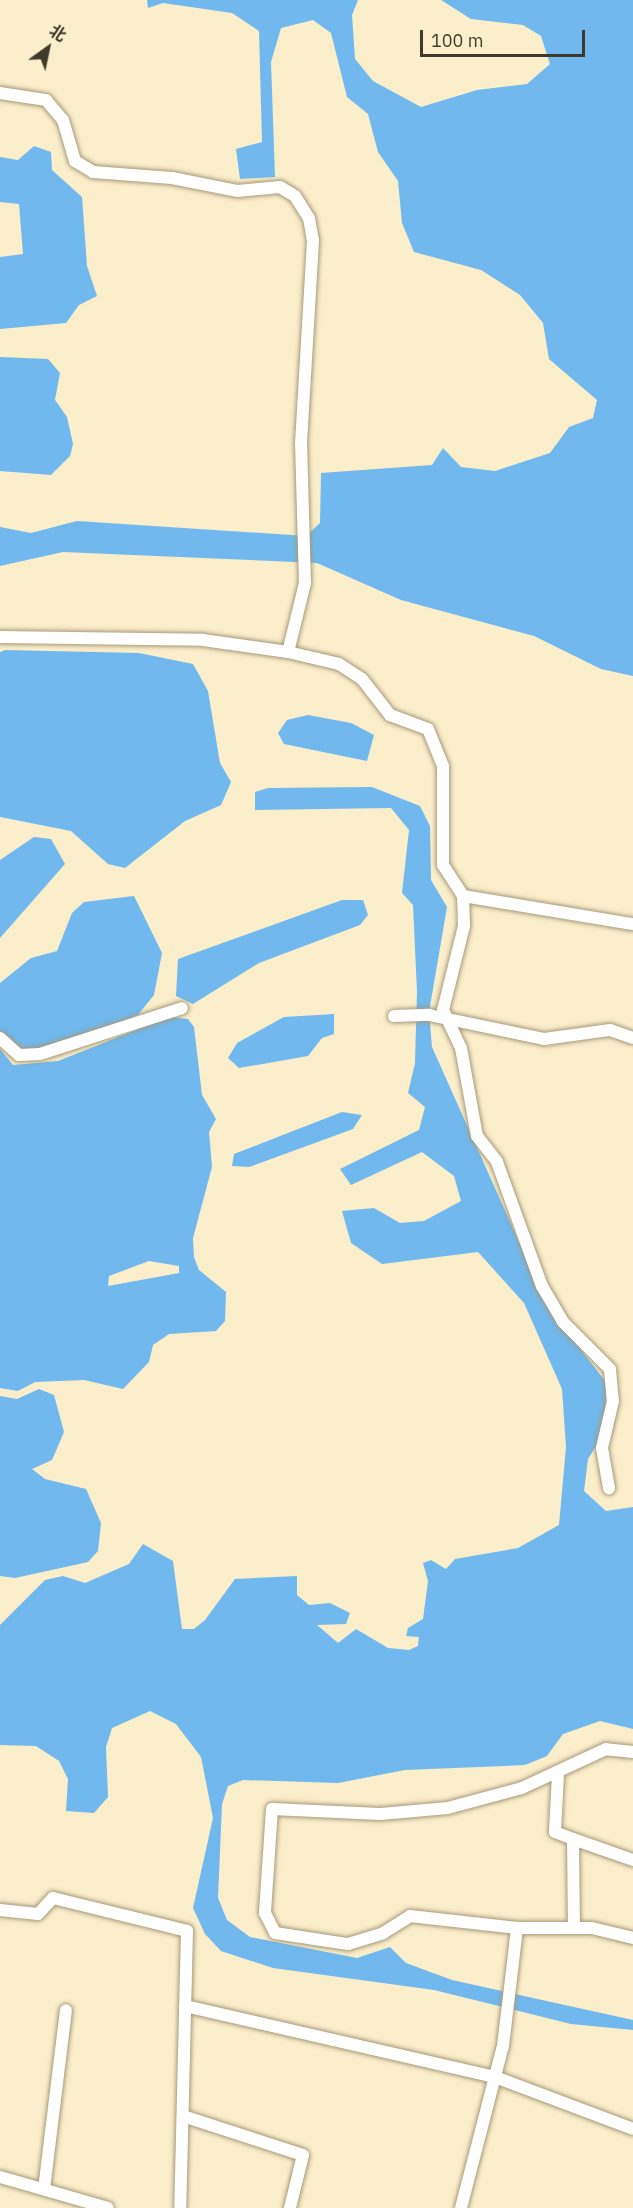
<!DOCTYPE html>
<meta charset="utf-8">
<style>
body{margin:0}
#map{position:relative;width:633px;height:2208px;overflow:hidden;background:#fbeecb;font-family:"IBM Plex Sans","Noto Sans SC",sans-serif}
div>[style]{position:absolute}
.water>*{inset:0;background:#70b8ed}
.roads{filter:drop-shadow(0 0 2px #a69a79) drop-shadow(0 0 2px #a69a79)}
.minor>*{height:12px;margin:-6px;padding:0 6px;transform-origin:6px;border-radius:6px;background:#fff}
span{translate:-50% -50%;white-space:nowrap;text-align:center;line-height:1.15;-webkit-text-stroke:4.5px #fbeecb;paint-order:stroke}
.north{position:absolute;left:18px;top:18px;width:60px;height:60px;-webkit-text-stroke:4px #fbeecb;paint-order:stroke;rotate:33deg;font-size:16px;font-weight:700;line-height:24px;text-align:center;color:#3f3a2c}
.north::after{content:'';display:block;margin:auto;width:21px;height:27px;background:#3f3a2c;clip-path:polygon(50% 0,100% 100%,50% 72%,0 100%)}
.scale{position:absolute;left:420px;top:30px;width:165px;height:27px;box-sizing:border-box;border:3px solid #3f3a2c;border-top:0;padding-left:8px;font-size:18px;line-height:21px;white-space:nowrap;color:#3f3a2c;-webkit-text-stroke:4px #fbeecb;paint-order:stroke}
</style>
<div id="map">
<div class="water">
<div style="clip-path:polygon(147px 0,358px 0,352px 15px,355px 59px,373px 81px,421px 107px,477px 90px,527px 84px,550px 64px,541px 36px,523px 25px,471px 19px,441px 0,633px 0,633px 676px,601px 669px,534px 636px,401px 600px,317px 563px,63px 552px,0 566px,0 527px,31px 533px,77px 521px,306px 536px,320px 523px,321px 473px,432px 465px,443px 448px,461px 467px,495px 471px,550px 453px,569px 427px,593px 418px,597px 400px,549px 359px,543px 323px,520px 295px,481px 270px,414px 252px,402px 223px,398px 181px,378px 152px,368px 114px,347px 97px,331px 33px,313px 20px,281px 28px,271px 62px,275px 177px,240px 179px,236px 149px,262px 142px,259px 31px,232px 13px,163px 3px,148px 8px)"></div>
<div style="clip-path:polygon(34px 146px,51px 152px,52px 170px,82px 197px,87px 266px,97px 296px,79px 305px,66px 323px,0 329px,0 257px,23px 254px,19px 204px,0 202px,0 157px,18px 160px)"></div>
<div style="clip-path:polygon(0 357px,48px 359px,60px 373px,55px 400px,67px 417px,73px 444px,70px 456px,51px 475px,0 471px)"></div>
<div style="clip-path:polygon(5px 650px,139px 653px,193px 664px,208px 691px,220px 763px,231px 782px,221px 805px,185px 821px,125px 868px,108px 864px,71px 831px,0 817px,0 652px)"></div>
<div style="clip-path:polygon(308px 715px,351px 723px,374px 735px,367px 761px,284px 744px,278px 733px,287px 720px)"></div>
<div style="clip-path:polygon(372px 787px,420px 806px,430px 826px,431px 880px,447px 907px,429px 1012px,432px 1047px,548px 1307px,612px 1390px,606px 1430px,588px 1459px,584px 1491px,606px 1511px,633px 1507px,633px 1729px,600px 1721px,563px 1734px,547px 1756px,525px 1765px,405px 1770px,338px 1783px,243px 1780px,228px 1786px,222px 1804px,218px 1898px,227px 1920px,250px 1937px,357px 1958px,390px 1947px,406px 1963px,452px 1980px,633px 2020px,633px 2030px,571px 2024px,434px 1990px,273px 1968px,221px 1951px,205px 1934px,193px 1908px,213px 1818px,201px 1757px,176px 1724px,150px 1711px,112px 1728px,106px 1747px,108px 1797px,94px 1813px,66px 1811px,68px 1779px,59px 1761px,36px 1746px,0 1745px,0 1625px,45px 1580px,63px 1576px,85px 1583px,129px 1564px,143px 1544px,173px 1561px,182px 1629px,194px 1629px,205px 1620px,235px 1579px,297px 1576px,297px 1595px,309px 1605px,330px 1603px,350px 1613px,346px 1624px,317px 1625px,338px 1643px,356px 1629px,388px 1648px,409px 1650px,418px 1646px,419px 1637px,406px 1636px,408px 1628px,423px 1619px,428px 1581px,423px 1563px,431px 1560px,446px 1569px,455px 1559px,518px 1548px,559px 1525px,566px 1447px,562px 1389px,524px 1303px,478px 1252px,382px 1264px,351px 1243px,342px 1211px,374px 1208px,400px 1223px,424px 1221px,461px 1201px,454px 1176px,422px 1152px,351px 1185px,340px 1169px,419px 1130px,425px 1107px,408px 1093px,415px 1063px,417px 992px,413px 905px,402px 893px,409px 830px,391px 808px,255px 810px,255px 792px,268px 788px)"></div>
<div style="clip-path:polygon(34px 837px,51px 839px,65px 864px,0 938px,0 860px)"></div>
<div style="clip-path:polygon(134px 896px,162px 953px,154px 995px,138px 1015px,34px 1058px,18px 1056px,0 1031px,0 983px,31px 958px,57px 951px,72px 913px,84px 902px)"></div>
<div style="clip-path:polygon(342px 900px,363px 900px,368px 915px,360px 925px,259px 963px,193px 1004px,176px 996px,178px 959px)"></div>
<div style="clip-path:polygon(334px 1014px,334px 1034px,322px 1038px,308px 1056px,239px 1068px,228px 1058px,237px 1043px,284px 1017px)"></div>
<div style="clip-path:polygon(evenodd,169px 1017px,188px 1019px,194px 1027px,202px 1095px,216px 1119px,209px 1132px,212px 1167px,193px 1238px,194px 1257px,199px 1270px,226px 1292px,225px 1321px,216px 1331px,169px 1334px,153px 1345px,149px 1362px,123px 1389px,84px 1380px,35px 1382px,18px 1391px,0 1388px,0 1049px,13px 1065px,58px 1061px,169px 1017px,149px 1261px,179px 1266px,179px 1273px,108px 1286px,109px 1276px,149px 1261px)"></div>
<div style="clip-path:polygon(342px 1112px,362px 1115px,353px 1129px,249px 1167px,232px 1166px,234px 1154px)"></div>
<div style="clip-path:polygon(39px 1389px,54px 1395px,64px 1432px,52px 1460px,32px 1469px,45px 1479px,86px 1489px,101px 1523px,98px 1551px,88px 1562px,15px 1578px,0 1576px,0 1396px,17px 1399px)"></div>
</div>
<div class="roads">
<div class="minor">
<div style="left:0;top:93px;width:47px;rotate:8.7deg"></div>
<div style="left:46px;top:100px;width:26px;rotate:50deg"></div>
<div style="left:63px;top:120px;width:43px;rotate:73.7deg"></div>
<div style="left:75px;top:161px;width:21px;rotate:31deg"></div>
<div style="left:93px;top:172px;width:79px;rotate:4.3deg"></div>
<div style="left:172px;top:178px;width:66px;rotate:11.3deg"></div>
<div style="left:237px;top:191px;width:43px;rotate:-5.3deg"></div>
<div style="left:280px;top:187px;width:17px;rotate:31deg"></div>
<div style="left:295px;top:196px;width:26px;rotate:58deg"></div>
<div style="left:309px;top:218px;width:23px;rotate:80deg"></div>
<div style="left:313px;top:241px;width:201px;rotate:93.4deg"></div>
<div style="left:301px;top:442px;width:141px;rotate:88.4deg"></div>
<div style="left:305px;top:583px;width:71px;rotate:103.8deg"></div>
<div style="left:0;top:637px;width:203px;rotate:0.8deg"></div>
<div style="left:203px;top:640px;width:86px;rotate:8deg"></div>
<div style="left:288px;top:652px;width:52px;rotate:13.2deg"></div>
<div style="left:339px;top:664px;width:27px;rotate:33deg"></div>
<div style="left:362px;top:679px;width:46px;rotate:52.1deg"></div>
<div style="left:390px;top:715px;width:40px;rotate:20.2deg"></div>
<div style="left:428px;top:729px;width:40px;rotate:68deg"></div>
<div style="left:443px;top:766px;width:99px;rotate:90deg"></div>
<div style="left:443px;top:865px;width:37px;rotate:57deg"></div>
<div style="left:463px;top:896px;width:30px;rotate:88deg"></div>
<div style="left:464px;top:926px;width:87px;rotate:104deg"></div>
<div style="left:443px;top:1010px;width:42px;rotate:64.7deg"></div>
<div style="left:461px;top:1048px;width:89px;rotate:79.7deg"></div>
<div style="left:477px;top:1136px;width:33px;rotate:52deg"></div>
<div style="left:497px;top:1162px;width:132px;rotate:70.1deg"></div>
<div style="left:542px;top:1286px;width:42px;rotate:59.7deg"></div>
<div style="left:563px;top:1322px;width:66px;rotate:45deg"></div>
<div style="left:610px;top:1369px;width:32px;rotate:85deg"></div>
<div style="left:613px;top:1401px;width:48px;rotate:103.2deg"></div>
<div style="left:602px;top:1448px;width:41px;rotate:80.1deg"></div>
<div style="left:463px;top:896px;width:172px;rotate:9.4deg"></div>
<div style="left:394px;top:1016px;width:35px;rotate:-2deg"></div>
<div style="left:429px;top:1015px;width:117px;rotate:11.8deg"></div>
<div style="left:544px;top:1039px;width:67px;rotate:-7.8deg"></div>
<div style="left:610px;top:1030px;width:24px;rotate:19deg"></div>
<div style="left:0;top:1038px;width:25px;rotate:42deg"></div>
<div style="left:19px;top:1055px;width:21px;rotate:-3deg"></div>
<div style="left:40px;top:1054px;width:149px;rotate:-17.9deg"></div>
<div style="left:633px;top:1752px;width:27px;rotate:-174deg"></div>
<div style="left:606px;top:1749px;width:93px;rotate:155.1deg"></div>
<div style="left:522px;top:1788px;width:77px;rotate:164.9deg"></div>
<div style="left:448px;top:1808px;width:68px;rotate:175deg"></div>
<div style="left:380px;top:1814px;width:108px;rotate:-177.3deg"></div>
<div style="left:272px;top:1809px;width:104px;rotate:93.9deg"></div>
<div style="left:265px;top:1913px;width:22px;rotate:63deg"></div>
<div style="left:275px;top:1933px;width:74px;rotate:8.6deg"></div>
<div style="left:348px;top:1944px;width:37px;rotate:-17deg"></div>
<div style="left:383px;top:1933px;width:32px;rotate:-32deg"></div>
<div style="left:410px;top:1916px;width:108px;rotate:6.4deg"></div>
<div style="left:517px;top:1928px;width:75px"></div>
<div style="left:592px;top:1928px;width:42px;rotate:13.7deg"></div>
<div style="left:558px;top:1774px;width:58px;rotate:93deg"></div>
<div style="left:555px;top:1832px;width:19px;rotate:21deg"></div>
<div style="left:573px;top:1839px;width:89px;rotate:89.4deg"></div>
<div style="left:573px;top:1839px;width:64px;rotate:19.3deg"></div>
<div style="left:0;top:1910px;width:38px;rotate:6deg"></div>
<div style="left:38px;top:1914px;width:22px;rotate:-47deg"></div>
<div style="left:53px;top:1898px;width:138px;rotate:13.8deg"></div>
<div style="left:187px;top:1931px;width:277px;rotate:91.4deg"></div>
<div style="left:185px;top:2006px;width:318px;rotate:12.9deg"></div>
<div style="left:495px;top:2077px;width:147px;rotate:20.6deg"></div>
<div style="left:183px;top:2116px;width:126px;rotate:18deg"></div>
<div style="left:303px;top:2155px;width:55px;rotate:103.8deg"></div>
<div style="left:0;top:2177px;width:112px;rotate:16deg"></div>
<div style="left:44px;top:2189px;width:180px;rotate:-83deg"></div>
<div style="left:461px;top:2208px;width:167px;rotate:-75.5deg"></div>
<div style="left:503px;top:2046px;width:119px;rotate:-83.2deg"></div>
</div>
</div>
<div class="north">北</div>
<div class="scale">100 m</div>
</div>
